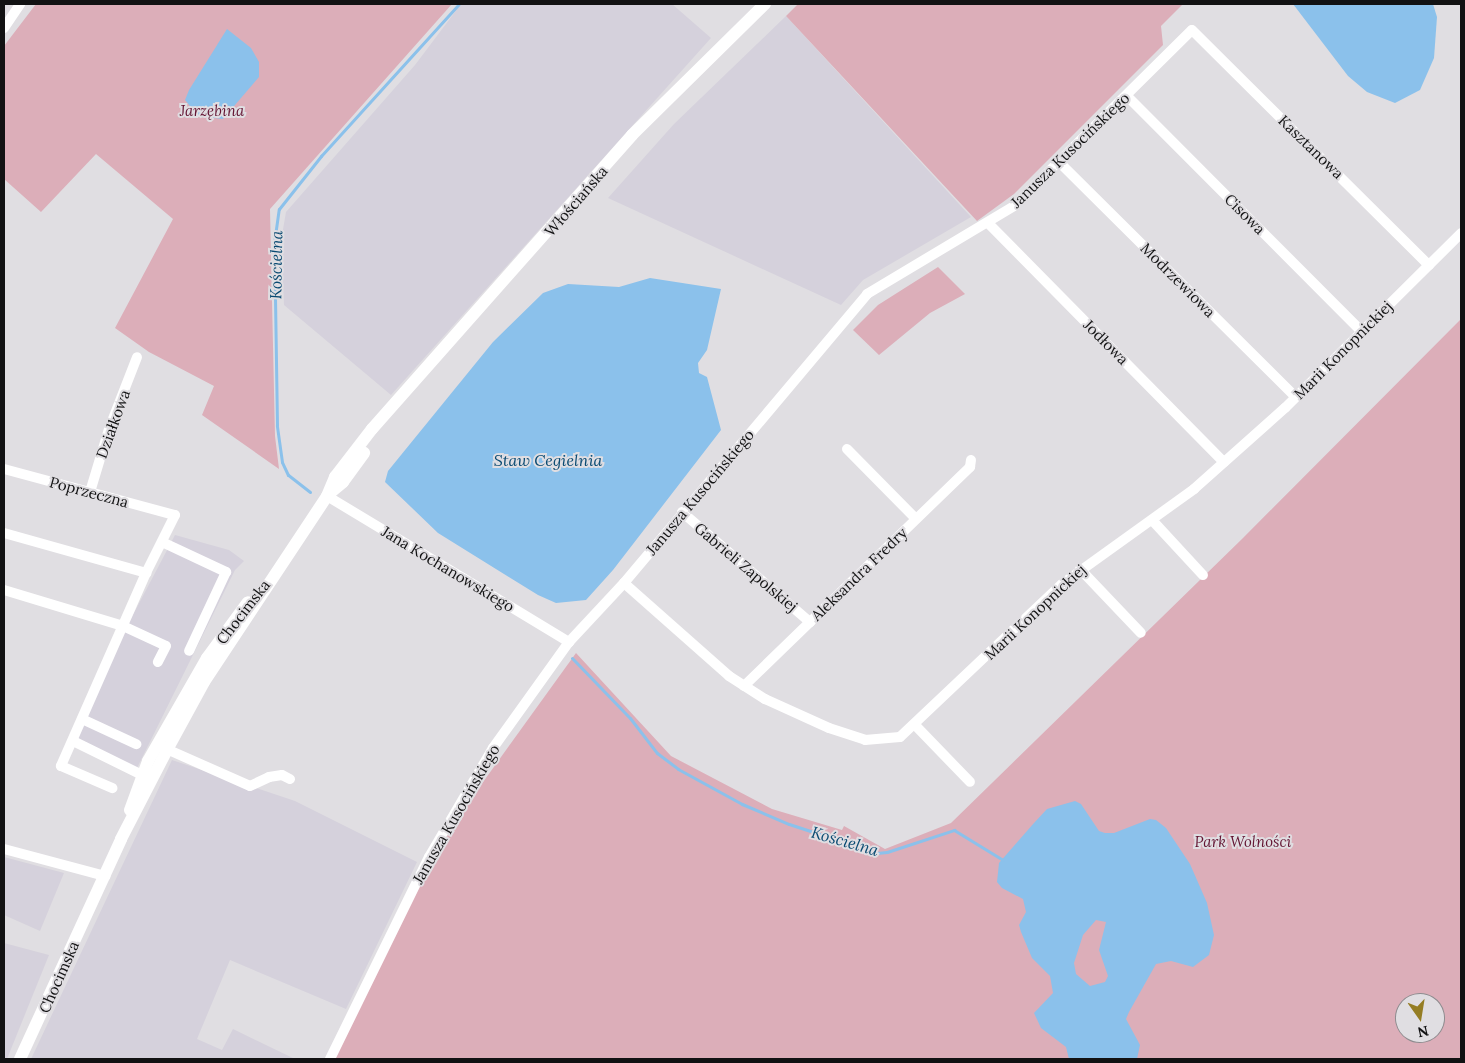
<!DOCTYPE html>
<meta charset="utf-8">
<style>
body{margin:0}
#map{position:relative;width:1465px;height:1063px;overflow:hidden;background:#e0dee2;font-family:Lora,serif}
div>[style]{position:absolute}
.built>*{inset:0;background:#d5d1dc}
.green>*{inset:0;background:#dcaeb9}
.water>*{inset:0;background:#8bc1eb}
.stream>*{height:3px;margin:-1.5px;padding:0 1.5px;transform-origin:1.5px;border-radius:1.5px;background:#8bc1eb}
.minor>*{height:10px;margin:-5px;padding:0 5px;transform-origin:5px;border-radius:5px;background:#fff}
.major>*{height:12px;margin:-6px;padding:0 6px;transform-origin:6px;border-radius:6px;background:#fff}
span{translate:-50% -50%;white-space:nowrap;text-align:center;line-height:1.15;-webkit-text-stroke:4px #e0dee2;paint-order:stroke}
.park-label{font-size:15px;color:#631432;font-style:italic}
.street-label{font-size:15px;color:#121213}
.water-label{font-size:16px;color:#094a72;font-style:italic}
.frame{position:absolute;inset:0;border:5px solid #121213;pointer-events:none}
.north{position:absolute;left:1395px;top:993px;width:50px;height:50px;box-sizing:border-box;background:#e0dee2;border:1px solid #8e8c8f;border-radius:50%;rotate:167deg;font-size:14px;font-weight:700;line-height:20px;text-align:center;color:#121213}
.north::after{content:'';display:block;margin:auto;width:18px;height:22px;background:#957d24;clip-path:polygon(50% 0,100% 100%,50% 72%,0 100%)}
</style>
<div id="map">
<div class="built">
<div style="clip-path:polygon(461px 4px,672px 4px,711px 38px,391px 395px,284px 305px,281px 241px,286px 212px,415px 65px)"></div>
<div style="clip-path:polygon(786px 16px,971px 217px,863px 280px,841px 305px,608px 198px,674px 124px)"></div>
<div style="clip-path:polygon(175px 535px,229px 550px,244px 561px,235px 570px,137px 768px,77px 740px,125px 630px)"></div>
<div style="clip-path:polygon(172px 760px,295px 801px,417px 862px,346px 1009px,230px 960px,197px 1039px,222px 1050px,233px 1029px,295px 1059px,31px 1059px)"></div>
<div style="clip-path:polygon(4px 857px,64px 873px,40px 931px,4px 915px)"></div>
<div style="clip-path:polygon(4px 943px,49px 955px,7px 1059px,4px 1059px)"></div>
</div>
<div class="green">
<div style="clip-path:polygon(36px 4px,452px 4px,270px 209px,275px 436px,279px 469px,202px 415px,214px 386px,149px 352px,115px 328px,173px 219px,96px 154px,41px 212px,4px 179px,4px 46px)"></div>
<div style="clip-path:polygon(798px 4px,1183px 4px,1161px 26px,1163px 45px,1014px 194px,977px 221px,786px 16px)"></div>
<div style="clip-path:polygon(938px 267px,965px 294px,930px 313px,879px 355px,853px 330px,878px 305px)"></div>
<div style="clip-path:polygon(evenodd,1461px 319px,1461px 1059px,330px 1059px,429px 857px,576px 653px,671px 756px,772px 809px,842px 830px,844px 826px,885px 849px,951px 823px,1243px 538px,1461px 319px,1405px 1003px,1435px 1003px,1435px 1033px,1405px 1033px,1405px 1003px)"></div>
</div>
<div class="water">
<div style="clip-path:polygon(1293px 4px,1433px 4px,1437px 17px,1434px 58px,1420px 90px,1395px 103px,1367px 92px,1348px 76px)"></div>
<div style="clip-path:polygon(227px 29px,251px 48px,259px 62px,259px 77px,223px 119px,198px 116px,185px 100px,189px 90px)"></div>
<div style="clip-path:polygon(650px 278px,721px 289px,707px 350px,698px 363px,699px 373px,707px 377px,721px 430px,613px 570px,586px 600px,556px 603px,538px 595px,438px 533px,385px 482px,388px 471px,493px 342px,543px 293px,568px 284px,619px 287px)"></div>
<div style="clip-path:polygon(evenodd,1075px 801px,1081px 804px,1099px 831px,1105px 833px,1114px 833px,1150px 819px,1156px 820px,1166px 828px,1190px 864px,1207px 903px,1214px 935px,1209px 955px,1193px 967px,1171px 961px,1156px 964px,1129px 1012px,1126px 1019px,1140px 1045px,1137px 1059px,1069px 1059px,1066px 1047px,1041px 1028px,1034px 1013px,1053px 993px,1050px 976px,1032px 958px,1021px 932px,1019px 925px,1026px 912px,1023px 899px,1002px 888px,997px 882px,999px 863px,1034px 823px,1047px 809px,1075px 801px,1096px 920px,1106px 922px,1099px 950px,1108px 976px,1105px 982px,1090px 986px,1076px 974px,1074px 963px,1083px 935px,1096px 920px)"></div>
</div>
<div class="stream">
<div style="left:310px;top:492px;width:28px;rotate:-142deg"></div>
<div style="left:288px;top:475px;width:14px;rotate:-115deg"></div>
<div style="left:282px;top:462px;width:37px;rotate:-98deg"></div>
<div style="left:277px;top:425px;width:182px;rotate:-90.9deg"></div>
<div style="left:274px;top:243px;width:34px;rotate:-82deg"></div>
<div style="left:279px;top:209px;width:68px;rotate:-51.6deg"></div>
<div style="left:321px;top:156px;width:205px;rotate:-47.8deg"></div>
<div style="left:572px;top:658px;width:83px;rotate:46deg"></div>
<div style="left:630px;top:718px;width:44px;rotate:52.4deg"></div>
<div style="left:657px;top:753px;width:26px;rotate:37deg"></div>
<div style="left:678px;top:769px;width:73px;rotate:28.7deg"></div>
<div style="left:742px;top:804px;width:51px;rotate:23.1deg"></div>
<div style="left:789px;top:824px;width:93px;rotate:18.2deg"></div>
<div style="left:877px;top:853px;width:10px;rotate:-6deg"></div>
<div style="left:887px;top:852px;width:71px;rotate:-18.2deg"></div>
<div style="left:954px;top:830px;width:57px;rotate:31.5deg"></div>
</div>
<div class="minor">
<div style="left:4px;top:28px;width:29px;rotate:-56deg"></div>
<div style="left:1127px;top:96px;width:333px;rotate:45.1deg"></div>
<div style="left:1060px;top:163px;width:332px;rotate:44.8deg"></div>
<div style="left:988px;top:223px;width:336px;rotate:45.4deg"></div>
<div style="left:847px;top:449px;width:98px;rotate:45.4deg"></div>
<div style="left:4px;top:469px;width:177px;rotate:15.1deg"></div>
<div style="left:175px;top:515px;width:65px;rotate:116.6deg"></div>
<div style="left:146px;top:573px;width:211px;rotate:113.8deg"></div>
<div style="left:61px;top:766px;width:56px;rotate:23.3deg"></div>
<div style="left:90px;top:492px;width:66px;rotate:-73.2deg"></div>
<div style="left:109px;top:429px;width:77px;rotate:-68.7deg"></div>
<div style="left:327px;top:496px;width:283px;rotate:31.1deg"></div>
<div style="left:682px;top:512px;width:169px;rotate:40.7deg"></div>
<div style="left:1152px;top:520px;width:75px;rotate:47.2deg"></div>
<div style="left:4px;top:533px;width:148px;rotate:15.7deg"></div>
<div style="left:162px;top:542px;width:71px;rotate:25.1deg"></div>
<div style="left:226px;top:572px;width:87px;rotate:115.1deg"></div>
<div style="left:1080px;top:569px;width:88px;rotate:46.4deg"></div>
<div style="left:624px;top:583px;width:140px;rotate:41.5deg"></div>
<div style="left:729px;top:676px;width:43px;rotate:32.6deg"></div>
<div style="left:765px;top:699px;width:70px;rotate:24.4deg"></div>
<div style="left:829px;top:728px;width:38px;rotate:18deg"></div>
<div style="left:865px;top:740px;width:35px;rotate:-5deg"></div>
<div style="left:900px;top:737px;width:223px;rotate:-43.4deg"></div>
<div style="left:1062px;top:584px;width:163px;rotate:-35.7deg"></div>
<div style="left:1194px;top:489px;width:122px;rotate:-41.7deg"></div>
<div style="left:1285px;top:408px;width:248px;rotate:-44.8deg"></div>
<div style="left:4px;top:590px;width:124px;rotate:16.8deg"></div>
<div style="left:123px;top:626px;width:47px;rotate:24.9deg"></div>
<div style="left:166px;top:646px;width:18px;rotate:117deg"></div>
<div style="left:744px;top:686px;width:315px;rotate:-44.1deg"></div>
<div style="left:970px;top:467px;width:7px;rotate:-82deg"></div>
<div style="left:82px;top:719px;width:60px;rotate:24.8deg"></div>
<div style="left:915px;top:725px;width:79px;rotate:46deg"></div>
<div style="left:73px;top:741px;width:77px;rotate:26.2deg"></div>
<div style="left:162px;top:747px;width:96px;rotate:23.9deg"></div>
<div style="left:250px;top:786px;width:21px;rotate:-25deg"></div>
<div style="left:269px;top:777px;width:13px;rotate:-9deg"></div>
<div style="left:282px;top:775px;width:9px;rotate:27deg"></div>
<div style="left:4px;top:849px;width:105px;rotate:15deg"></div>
<div style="left:330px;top:1059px;width:225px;rotate:-63.9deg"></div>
<div style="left:429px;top:857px;width:126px;rotate:-59.6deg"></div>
<div style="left:493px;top:748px;width:130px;rotate:-54.4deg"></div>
<div style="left:569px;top:642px;width:81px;rotate:-47deg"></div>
<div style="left:624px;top:583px;width:378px;rotate:-49.9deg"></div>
<div style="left:867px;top:294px;width:171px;rotate:-30.9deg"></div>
<div style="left:1014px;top:206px;width:250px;rotate:-44.7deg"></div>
<div style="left:1192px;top:30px;width:334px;rotate:44.8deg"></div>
</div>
<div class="major">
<div style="left:330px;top:493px;width:17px;rotate:-40deg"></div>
<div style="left:343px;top:482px;width:36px;rotate:-54deg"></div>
<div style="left:130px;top:810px;width:52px;rotate:-69.8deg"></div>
<div style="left:148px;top:761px;width:119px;rotate:-60.2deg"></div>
<div style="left:207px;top:658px;width:69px;rotate:-53.8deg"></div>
<div style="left:20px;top:1059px;width:242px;rotate:-65.3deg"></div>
<div style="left:121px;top:839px;width:100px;rotate:-62.7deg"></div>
<div style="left:167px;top:750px;width:77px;rotate:-61.4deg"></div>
<div style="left:204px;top:682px;width:223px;rotate:-56.5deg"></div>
<div style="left:327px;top:496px;width:21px;rotate:-67deg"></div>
<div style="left:335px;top:477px;width:61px;rotate:-52.4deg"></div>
<div style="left:372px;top:429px;width:392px;rotate:-48.5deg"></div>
<div style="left:632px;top:135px;width:187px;rotate:-44.6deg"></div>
</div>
<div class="park-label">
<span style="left:212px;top:111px">Jarzębina</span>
<span style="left:1243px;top:842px">Park Wolności</span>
</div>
<div class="street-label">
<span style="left:1311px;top:147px;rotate:44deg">Kasztanowa</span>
<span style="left:1070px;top:150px;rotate:-44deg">Janusza Kusocińskiego</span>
<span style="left:576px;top:201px;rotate:-49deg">Włościańska</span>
<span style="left:1245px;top:214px;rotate:45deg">Cisowa</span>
<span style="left:1178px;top:280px;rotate:45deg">Modrzewiowa</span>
<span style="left:1106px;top:342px;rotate:45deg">Jodłowa</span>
<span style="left:1343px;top:350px;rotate:-45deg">Marii Konopnickiej</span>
<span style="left:113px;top:424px;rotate:-70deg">Działkowa</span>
<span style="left:89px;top:492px;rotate:15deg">Poprzeczna</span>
<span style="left:700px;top:492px;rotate:-50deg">Janusza Kusocińskiego</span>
<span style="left:746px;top:567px;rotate:40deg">Gabrieli Zapolskiej</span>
<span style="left:448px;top:569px;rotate:31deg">Jana Kochanowskiego</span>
<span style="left:859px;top:574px;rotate:-44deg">Aleksandra Fredry</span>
<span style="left:243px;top:612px;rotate:-52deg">Chocimska</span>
<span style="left:1035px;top:612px;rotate:-43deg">Marii Konopnickiej</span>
<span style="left:456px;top:814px;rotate:-60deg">Janusza Kusocińskiego</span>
<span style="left:59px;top:977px;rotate:-66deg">Chocimska</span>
</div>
<div class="water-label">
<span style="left:276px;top:265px;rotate:-89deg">Kościelna</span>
<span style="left:548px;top:460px">Staw Cegielnia</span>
<span style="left:845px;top:841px;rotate:16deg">Kościelna</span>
</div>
<div class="frame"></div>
<div class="north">N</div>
</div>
